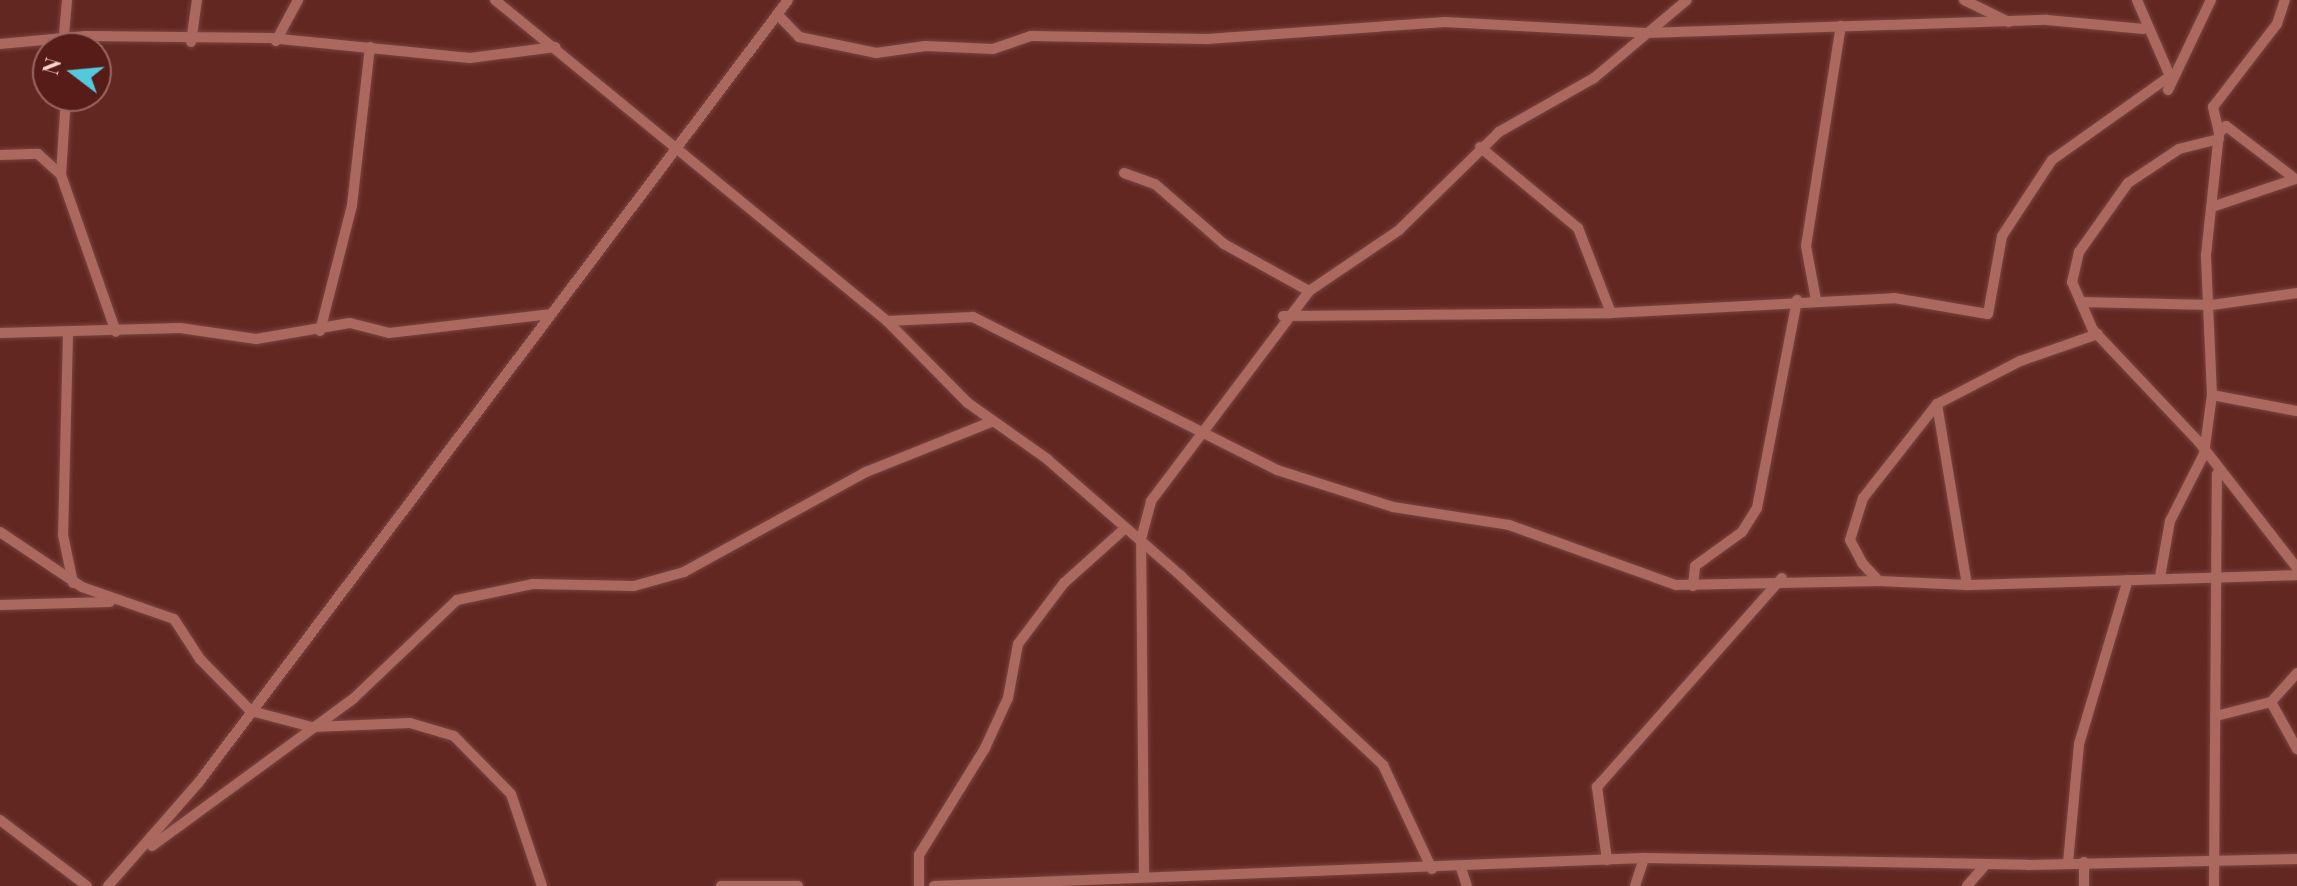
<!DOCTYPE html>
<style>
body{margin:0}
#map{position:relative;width:2297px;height:886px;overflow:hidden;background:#632721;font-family:"Playfair Display",serif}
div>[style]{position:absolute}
.roads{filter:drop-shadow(0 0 2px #784440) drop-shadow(0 0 2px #784440)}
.street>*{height:10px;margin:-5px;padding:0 5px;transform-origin:5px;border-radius:5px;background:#ab685f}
span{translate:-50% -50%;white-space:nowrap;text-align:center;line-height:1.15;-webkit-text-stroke:6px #571c17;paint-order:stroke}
.north{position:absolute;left:32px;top:32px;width:80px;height:80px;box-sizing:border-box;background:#571c17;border:2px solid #996661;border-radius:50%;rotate:286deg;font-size:22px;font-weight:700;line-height:32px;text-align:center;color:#fcd6d0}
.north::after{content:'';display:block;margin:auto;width:28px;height:36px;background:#53cadc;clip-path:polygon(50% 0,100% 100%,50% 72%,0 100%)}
</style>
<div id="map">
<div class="roads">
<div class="street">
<div style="left:495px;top:0;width:507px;rotate:39.31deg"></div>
<div style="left:887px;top:321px;width:115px;rotate:45.4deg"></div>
<div style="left:968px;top:403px;width:97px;rotate:35.3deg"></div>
<div style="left:1047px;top:459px;width:178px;rotate:41.1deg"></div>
<div style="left:1181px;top:576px;width:277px;rotate:43.1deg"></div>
<div style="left:1383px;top:765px;width:115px;rotate:64.8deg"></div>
<div style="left:1964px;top:0;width:50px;rotate:26.1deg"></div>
<div style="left:777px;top:14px;width:32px;rotate:46deg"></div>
<div style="left:799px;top:37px;width:79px;rotate:11.7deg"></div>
<div style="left:876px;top:53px;width:50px;rotate:-8deg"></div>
<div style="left:926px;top:46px;width:67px;rotate:2.6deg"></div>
<div style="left:993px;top:49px;width:40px;rotate:-18.9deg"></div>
<div style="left:1031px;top:36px;width:176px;rotate:1deg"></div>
<div style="left:1207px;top:39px;width:239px;rotate:-4.1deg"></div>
<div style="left:1445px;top:22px;width:201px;rotate:3.1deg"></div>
<div style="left:1646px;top:33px;width:401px;rotate:-1.9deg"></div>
<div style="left:2047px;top:20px;width:97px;rotate:5.3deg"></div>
<div style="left:276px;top:41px;width:47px;rotate:-61.8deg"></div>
<div style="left:191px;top:42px;width:42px;rotate:-81.9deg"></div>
<div style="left:0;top:44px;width:86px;rotate:-5.3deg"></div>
<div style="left:86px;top:36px;width:184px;rotate:0.6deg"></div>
<div style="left:270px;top:38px;width:201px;rotate:5.7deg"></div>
<div style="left:470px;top:58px;width:86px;rotate:-7.4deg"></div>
<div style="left:63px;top:46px;width:46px;rotate:-85deg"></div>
<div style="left:2168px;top:90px;width:100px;rotate:-64.5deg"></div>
<div style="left:66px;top:96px;width:79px;rotate:93.6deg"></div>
<div style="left:61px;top:175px;width:166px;rotate:70.7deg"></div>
<div style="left:2219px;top:133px;width:10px;rotate:-45deg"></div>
<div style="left:2226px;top:126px;width:84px;rotate:37.3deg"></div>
<div style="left:2219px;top:139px;width:41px;rotate:166deg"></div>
<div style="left:2179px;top:149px;width:61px;rotate:146.3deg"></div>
<div style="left:2128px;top:183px;width:85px;rotate:125.4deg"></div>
<div style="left:2079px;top:252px;width:31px;rotate:103deg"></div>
<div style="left:2072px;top:282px;width:52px;rotate:66.4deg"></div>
<div style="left:2093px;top:330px;width:154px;rotate:46.6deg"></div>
<div style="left:2199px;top:442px;width:160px;rotate:52.1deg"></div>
<div style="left:1480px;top:147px;width:127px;rotate:39.6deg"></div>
<div style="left:1578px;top:228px;width:91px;rotate:68.8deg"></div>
<div style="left:0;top:155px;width:38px;rotate:-2deg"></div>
<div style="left:38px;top:154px;width:31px;rotate:42deg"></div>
<div style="left:1124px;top:173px;width:33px;rotate:20deg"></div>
<div style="left:1155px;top:184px;width:91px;rotate:41deg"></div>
<div style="left:1224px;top:244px;width:97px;rotate:28.9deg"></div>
<div style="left:2212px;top:207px;width:88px;rotate:-18.6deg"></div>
<div style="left:1816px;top:300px;width:55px;rotate:-100.5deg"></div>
<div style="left:1806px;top:246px;width:223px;rotate:-81deg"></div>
<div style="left:2081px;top:302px;width:131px;rotate:1.3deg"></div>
<div style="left:2212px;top:305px;width:86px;rotate:-8deg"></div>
<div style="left:1283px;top:316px;width:328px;rotate:-0.5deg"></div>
<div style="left:1611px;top:313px;width:283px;rotate:-3deg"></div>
<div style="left:1894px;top:298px;width:95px;rotate:9.7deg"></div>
<div style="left:1988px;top:314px;width:79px;rotate:-79.8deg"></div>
<div style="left:2002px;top:236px;width:91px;rotate:-56.7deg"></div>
<div style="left:2052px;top:160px;width:145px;rotate:-35.4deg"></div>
<div style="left:2170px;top:76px;width:83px;rotate:-113.5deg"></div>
<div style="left:887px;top:321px;width:86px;rotate:-2.7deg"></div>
<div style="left:973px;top:317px;width:340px;rotate:26.7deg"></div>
<div style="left:1277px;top:470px;width:122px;rotate:17.7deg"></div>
<div style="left:1393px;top:507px;width:117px;rotate:8.8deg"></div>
<div style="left:1509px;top:525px;width:177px;rotate:19.8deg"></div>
<div style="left:1676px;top:585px;width:203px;rotate:-1.1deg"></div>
<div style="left:320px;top:331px;width:130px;rotate:-75.7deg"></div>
<div style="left:352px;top:205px;width:159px;rotate:-83.5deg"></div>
<div style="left:0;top:333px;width:180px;rotate:-1.6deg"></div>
<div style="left:180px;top:328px;width:77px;rotate:8.2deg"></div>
<div style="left:256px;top:339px;width:95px;rotate:-9.7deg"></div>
<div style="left:350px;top:323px;width:40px;rotate:14.4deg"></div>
<div style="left:389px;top:333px;width:162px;rotate:-6.7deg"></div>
<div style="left:68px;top:334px;width:201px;rotate:91.4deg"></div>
<div style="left:63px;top:535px;width:49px;rotate:78.2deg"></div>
<div style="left:2098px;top:334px;width:83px;rotate:160.9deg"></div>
<div style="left:2020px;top:361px;width:93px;rotate:152.6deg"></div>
<div style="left:1937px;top:404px;width:120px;rotate:128.2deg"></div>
<div style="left:1863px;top:498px;width:44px;rotate:107.2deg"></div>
<div style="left:1850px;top:540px;width:26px;rotate:62deg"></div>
<div style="left:1862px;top:563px;width:25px;rotate:47deg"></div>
<div style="left:1879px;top:581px;width:88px;rotate:2.6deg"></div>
<div style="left:1967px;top:585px;width:330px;rotate:-1.7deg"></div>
<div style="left:2212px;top:395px;width:86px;rotate:10.7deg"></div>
<div style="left:1937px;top:404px;width:183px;rotate:80.6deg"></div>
<div style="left:0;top:532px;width:99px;rotate:33.9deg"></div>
<div style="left:82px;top:587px;width:97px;rotate:19.2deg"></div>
<div style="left:174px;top:619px;width:48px;rotate:57deg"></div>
<div style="left:200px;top:659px;width:73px;rotate:45.6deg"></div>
<div style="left:251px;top:711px;width:63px;rotate:14.7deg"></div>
<div style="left:312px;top:727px;width:98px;rotate:-2.3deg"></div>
<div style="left:410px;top:723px;width:46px;rotate:16.5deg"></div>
<div style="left:454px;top:736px;width:81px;rotate:45.5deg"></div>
<div style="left:511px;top:794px;width:97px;rotate:71.4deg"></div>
<div style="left:2160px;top:577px;width:57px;rotate:-79.9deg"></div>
<div style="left:2170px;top:521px;width:75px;rotate:-63.1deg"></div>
<div style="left:2204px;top:454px;width:60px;rotate:-82.3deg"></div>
<div style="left:2212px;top:395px;width:140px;rotate:-92.5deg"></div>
<div style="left:2206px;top:255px;width:123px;rotate:-83.9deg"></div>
<div style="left:2219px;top:133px;width:27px;rotate:-103deg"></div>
<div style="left:2213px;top:107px;width:105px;rotate:-52.4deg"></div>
<div style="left:2277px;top:24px;width:25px;rotate:-72deg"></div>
<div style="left:1693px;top:586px;width:20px;rotate:-84deg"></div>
<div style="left:1695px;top:566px;width:58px;rotate:-35.9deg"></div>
<div style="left:1742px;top:532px;width:28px;rotate:-58deg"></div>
<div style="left:1757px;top:508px;width:212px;rotate:-79.1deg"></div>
<div style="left:0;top:605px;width:110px;rotate:-1.6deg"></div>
<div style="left:2271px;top:702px;width:54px;rotate:61deg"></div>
<div style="left:2220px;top:715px;width:53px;rotate:-14.3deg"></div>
<div style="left:2271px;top:702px;width:39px;rotate:-48deg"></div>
<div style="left:0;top:820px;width:109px;rotate:37.2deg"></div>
<div style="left:152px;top:846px;width:250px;rotate:-36.2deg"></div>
<div style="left:354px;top:698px;width:142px;rotate:-43.6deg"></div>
<div style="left:457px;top:600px;width:78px;rotate:-11.9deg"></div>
<div style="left:533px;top:584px;width:101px;rotate:1.1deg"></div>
<div style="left:634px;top:586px;width:52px;rotate:-15.6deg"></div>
<div style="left:684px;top:572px;width:208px;rotate:-28.8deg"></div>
<div style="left:866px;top:472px;width:135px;rotate:-21.8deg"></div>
<div style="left:1607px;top:860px;width:74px;rotate:-97.8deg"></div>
<div style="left:1597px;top:787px;width:279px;rotate:-48.5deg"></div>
<div style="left:2068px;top:863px;width:120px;rotate:-84.7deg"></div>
<div style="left:2079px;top:744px;width:171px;rotate:-73.4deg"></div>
<div style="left:1461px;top:868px;width:19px;rotate:72deg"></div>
<div style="left:1144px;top:875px;width:336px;rotate:-90.5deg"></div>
<div style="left:1141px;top:539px;width:39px;rotate:-75deg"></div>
<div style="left:1151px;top:501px;width:263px;rotate:-53deg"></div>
<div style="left:1309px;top:291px;width:109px;rotate:-34.1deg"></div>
<div style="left:1399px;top:230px;width:140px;rotate:-44.4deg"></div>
<div style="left:1499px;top:132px;width:109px;rotate:-29.6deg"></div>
<div style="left:1594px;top:78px;width:121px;rotate:-40deg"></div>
<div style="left:108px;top:886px;width:138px;rotate:-48.8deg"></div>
<div style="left:199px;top:782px;width:979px;rotate:-53.01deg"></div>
<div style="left:721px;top:886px;width:77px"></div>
<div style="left:919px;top:886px;width:31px;rotate:-90deg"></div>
<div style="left:919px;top:855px;width:126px;rotate:-58.3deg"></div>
<div style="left:985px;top:748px;width:55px;rotate:-65.3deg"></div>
<div style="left:1008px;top:698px;width:55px;rotate:-79.5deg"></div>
<div style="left:1018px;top:644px;width:76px;rotate:-53deg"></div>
<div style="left:1064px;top:583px;width:78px;rotate:-41.9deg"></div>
<div style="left:934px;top:886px;width:711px;rotate:-2.26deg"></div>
<div style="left:1644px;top:858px;width:384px;rotate:1deg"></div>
<div style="left:2028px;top:865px;width:269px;rotate:-1.3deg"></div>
<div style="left:1635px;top:886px;width:29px;rotate:-72deg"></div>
<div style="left:1967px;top:886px;width:29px;rotate:-49deg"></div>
<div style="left:2084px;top:886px;width:24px;rotate:-90deg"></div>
<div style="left:2214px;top:886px;width:412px;rotate:-89.6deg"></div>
</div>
</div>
<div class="north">N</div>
</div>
